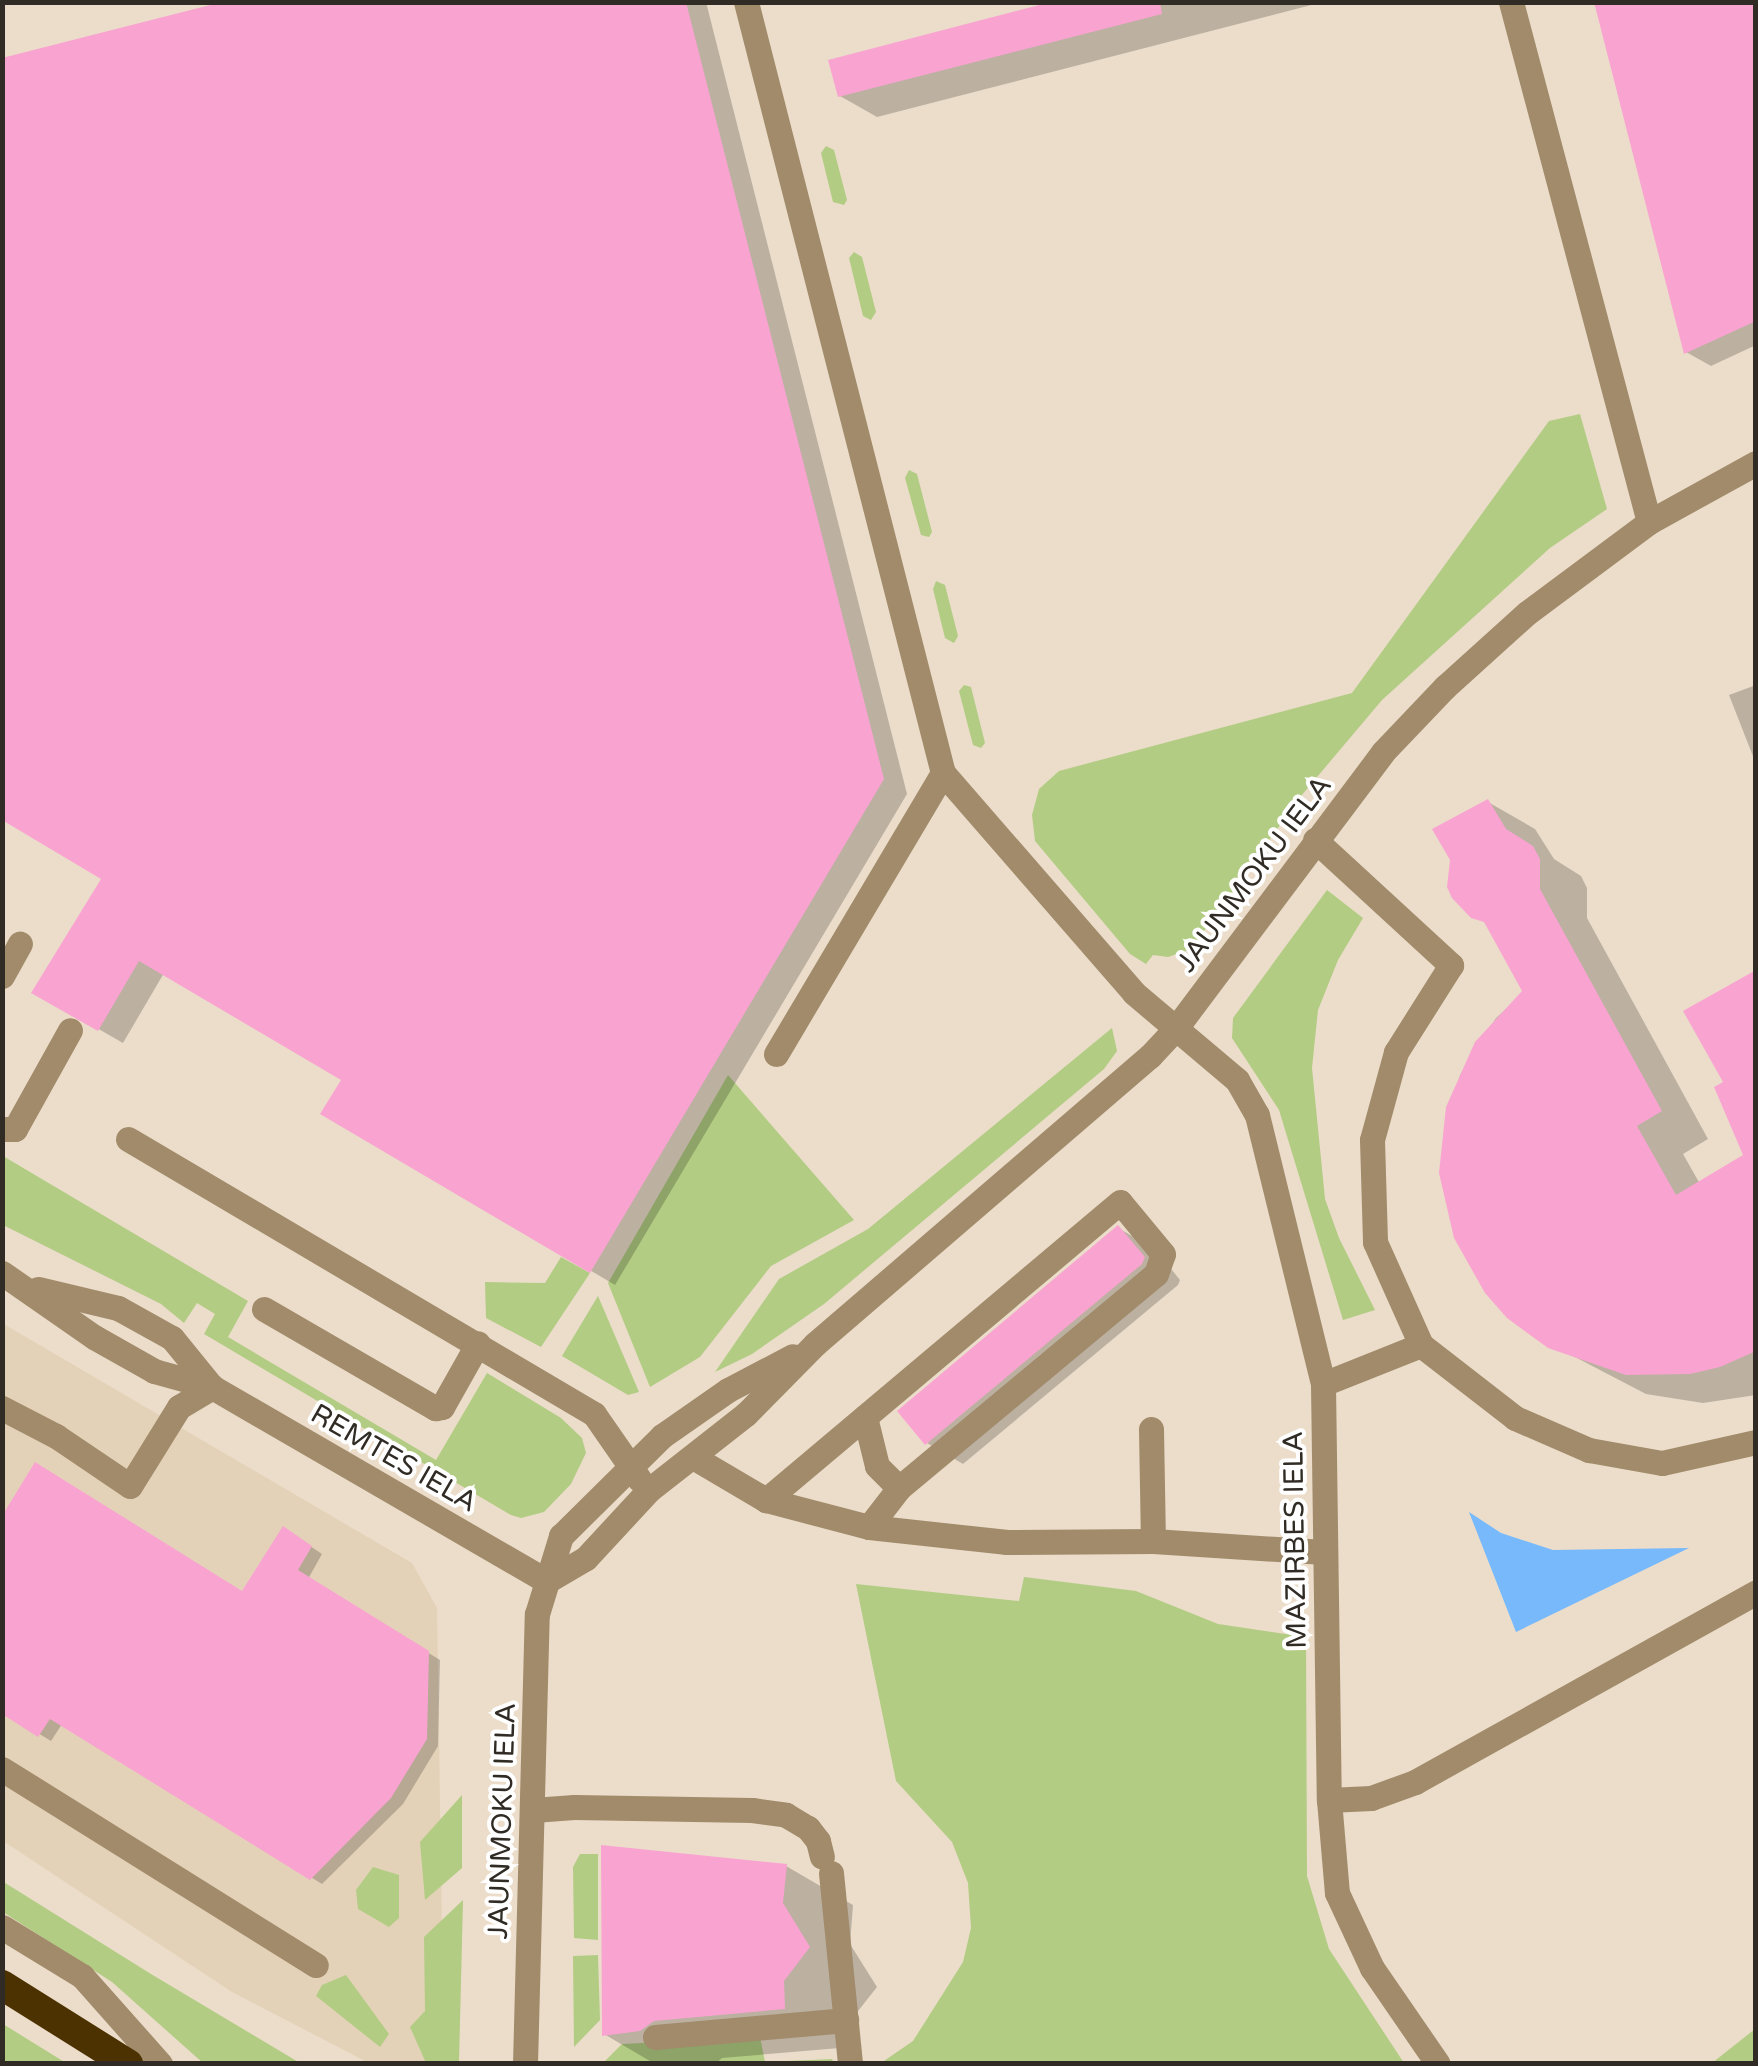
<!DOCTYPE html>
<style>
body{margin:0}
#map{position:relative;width:1758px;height:2066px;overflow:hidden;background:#ebddca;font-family:"Varela Round",sans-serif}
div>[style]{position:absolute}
.built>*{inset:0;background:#e4d2b8}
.green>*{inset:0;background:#b2cc83}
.water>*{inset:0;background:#77b9fb}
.shadow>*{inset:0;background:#0003}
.building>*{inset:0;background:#f9a3d1}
.minor>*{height:25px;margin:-12.5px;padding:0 12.5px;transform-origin:12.5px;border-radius:12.5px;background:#a18b6b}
.highway>*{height:30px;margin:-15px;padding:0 15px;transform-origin:15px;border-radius:15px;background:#4c3101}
span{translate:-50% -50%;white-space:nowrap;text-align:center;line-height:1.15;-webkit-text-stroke:8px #fff;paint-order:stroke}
.street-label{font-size:28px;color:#302b24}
.frame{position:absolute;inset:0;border:5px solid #302b24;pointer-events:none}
</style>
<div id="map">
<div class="built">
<div style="clip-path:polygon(2px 1323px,412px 1563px,437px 1608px,444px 2063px,369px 2063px,232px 1992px,3px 1841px)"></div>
</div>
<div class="green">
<div style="clip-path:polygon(826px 146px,834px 150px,847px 200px,844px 205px,833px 202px,821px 153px)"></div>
<div style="clip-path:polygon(854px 252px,862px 257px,876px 312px,871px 320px,863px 316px,849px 258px)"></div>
<div style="clip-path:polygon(1580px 414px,1607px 509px,1550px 548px,1382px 700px,1301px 796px,1191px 949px,1168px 957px,1153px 955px,1146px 964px,1130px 954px,1035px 841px,1032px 815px,1039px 789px,1059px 771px,1352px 693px,1549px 421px)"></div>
<div style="clip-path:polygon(909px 470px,917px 474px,932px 532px,929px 537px,921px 535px,905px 478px)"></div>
<div style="clip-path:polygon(936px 581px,945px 585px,958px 636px,954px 643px,945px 638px,933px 589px)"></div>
<div style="clip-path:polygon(964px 685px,971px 687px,985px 743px,981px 748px,973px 745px,959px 691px)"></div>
<div style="clip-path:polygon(1327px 890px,1363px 918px,1338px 960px,1318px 1010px,1312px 1068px,1325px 1199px,1339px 1238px,1375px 1310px,1343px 1320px,1279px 1110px,1232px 1038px,1233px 1018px)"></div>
<div style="clip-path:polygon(1112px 1028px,1117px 1051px,1104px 1069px,824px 1304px,752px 1354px,715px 1372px,779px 1279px,868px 1229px)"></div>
<div style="clip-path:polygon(728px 1075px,854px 1220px,771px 1266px,700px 1357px,650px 1387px,608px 1283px)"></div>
<div style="clip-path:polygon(3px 1156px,248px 1301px,228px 1337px,436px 1460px,487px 1373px,561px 1418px,582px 1438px,586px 1453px,571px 1484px,544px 1512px,521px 1518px,511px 1515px,204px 1334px,215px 1314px,197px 1303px,184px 1323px,161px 1304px,3px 1225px)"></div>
<div style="clip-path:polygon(561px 1257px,590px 1273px,541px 1347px,486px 1318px,485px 1282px,545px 1283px)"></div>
<div style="clip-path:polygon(598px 1296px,639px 1392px,628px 1395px,562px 1356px)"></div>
<div style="clip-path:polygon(1024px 1577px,1136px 1591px,1218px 1624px,1306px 1637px,1307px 1876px,1329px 1949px,1404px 2063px,881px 2063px,913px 2041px,963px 1962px,971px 1928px,968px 1883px,952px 1842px,896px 1781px,856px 1584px,1019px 1601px)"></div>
<div style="clip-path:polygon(462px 1795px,462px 1868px,425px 1900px,420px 1842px)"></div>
<div style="clip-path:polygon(580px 1854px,598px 1854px,598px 1940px,574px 1938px,573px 1867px)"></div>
<div style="clip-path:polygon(373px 1867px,399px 1875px,399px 1918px,389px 1927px,358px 1909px,356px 1890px)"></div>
<div style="clip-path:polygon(2px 1881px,151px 1974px,300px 2063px,203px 2063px,112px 1982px,3px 1912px)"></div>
<div style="clip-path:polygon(463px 1900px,459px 2063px,426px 2063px,410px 2027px,425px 2011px,424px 1937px)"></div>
<div style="clip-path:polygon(598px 1955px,600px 2020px,574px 2047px,573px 1956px)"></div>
<div style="clip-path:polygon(346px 1975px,389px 2034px,380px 2047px,316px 1996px,322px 1985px)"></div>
<div style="clip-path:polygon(3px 2024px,66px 2063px,3px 2063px)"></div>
<div style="clip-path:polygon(1755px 2029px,1755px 2063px,1712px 2063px)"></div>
<div style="clip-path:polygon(760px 2037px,765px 2062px,832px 2059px,834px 2063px,602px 2064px,622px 2044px)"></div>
</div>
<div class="water">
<div style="clip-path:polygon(1469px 1512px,1501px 1533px,1553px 1550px,1689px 1548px,1516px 1632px)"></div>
</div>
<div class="shadow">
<div style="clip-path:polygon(232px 2px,706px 2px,907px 794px,615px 1285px,324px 1113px,344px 1079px,164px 973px,123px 1043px,34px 992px,105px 878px)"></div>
<div style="clip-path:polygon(1061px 2px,1323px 2px,877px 117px,840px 96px)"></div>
<div style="clip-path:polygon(1756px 2px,1756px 345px,1711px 366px,1686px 352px)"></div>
<div style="clip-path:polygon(1756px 685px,1756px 764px,1729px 695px)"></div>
<div style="clip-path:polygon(1488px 802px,1535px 829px,1554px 859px,1581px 876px,1587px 888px,1587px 918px,1708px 1139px,1683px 1154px,1700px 1184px,1746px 1156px,1726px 1083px,1756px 973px,1756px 1395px,1703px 1403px,1646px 1394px,1527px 1332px,1443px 1142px,1460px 1075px,1496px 1018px,1526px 991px,1488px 924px,1473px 916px)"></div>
<div style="clip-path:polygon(1118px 1228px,1155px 1249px,1180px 1280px,1178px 1285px,963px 1464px,927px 1443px)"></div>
<div style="clip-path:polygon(295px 1536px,322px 1554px,308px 1579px,440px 1660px,438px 1746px,403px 1804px,322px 1884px,62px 1724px,51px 1741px,2px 1711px,243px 1594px)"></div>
<div style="clip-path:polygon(786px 1866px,853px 1905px,850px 1944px,877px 1987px,851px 2020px,852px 2047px,722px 2058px,715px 2064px,655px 2064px,604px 2034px)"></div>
</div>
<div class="building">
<div style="clip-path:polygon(222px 2px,686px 2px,884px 779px,590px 1273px,320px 1114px,341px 1080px,139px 961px,98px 1031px,31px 993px,101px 879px,2px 820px,2px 58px)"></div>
<div style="clip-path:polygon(1051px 2px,1160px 2px,1162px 14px,838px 97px,828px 60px)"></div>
<div style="clip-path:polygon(1594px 2px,1756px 2px,1756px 321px,1684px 354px)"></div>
<div style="clip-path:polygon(1488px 799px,1506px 829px,1533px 846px,1540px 859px,1540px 889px,1662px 1111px,1637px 1126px,1676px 1195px,1743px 1155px,1714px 1087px,1723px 1082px,1683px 1011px,1756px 970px,1756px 1351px,1720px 1367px,1690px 1374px,1626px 1375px,1548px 1348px,1507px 1318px,1485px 1293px,1454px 1238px,1439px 1173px,1446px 1107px,1475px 1042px,1522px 991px,1484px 922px,1471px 918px,1452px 898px,1447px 887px,1450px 860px,1432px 829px)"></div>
<div style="clip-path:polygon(1118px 1225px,1145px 1257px,1142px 1264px,925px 1445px,897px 1411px)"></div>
<div style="clip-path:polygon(35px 1462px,242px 1591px,283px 1526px,312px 1546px,298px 1570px,429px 1651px,427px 1739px,391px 1798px,310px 1880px,50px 1719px,38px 1737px,2px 1714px,2px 1516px)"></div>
<div style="clip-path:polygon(601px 1845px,787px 1864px,783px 1903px,810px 1947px,784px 1981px,785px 2009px,654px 2021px,640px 2031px,602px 2036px)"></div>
</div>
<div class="minor">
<div style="left:746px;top:2px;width:796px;rotate:75.67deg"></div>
<div style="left:943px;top:773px;width:291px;rotate:49deg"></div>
<div style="left:1134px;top:993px;width:135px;rotate:40.2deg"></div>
<div style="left:1237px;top:1080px;width:40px;rotate:60.3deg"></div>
<div style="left:1257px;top:1115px;width:277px;rotate:76.2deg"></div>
<div style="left:1323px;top:1384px;width:416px;rotate:89.2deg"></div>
<div style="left:1329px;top:1800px;width:93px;rotate:85.1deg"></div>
<div style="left:1337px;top:1893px;width:83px;rotate:65deg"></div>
<div style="left:1372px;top:1968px;width:116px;rotate:55.5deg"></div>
<div style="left:1511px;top:2px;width:538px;rotate:75.14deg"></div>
<div style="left:1315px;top:840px;width:185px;rotate:42.6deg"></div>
<div style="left:1451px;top:965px;width:103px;rotate:122.3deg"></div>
<div style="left:1396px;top:1052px;width:91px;rotate:105.3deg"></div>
<div style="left:1372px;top:1140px;width:102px;rotate:88.3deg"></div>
<div style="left:1375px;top:1242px;width:113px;rotate:65.9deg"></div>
<div style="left:1421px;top:1345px;width:119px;rotate:37.8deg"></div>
<div style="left:1515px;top:1418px;width:81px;rotate:23.4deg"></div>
<div style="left:1589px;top:1450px;width:74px;rotate:10.1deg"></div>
<div style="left:1662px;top:1463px;width:96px;rotate:-12.6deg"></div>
<div style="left:2px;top:976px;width:37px;rotate:-61deg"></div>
<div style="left:776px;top:1054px;width:327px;rotate:-59.3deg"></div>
<div style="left:2px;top:1129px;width:13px"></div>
<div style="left:15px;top:1129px;width:113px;rotate:-60.9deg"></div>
<div style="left:128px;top:1139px;width:541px;rotate:30.55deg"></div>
<div style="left:594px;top:1414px;width:79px;rotate:55.3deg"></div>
<div style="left:2px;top:1273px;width:112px;rotate:34.8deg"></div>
<div style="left:94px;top:1337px;width:69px;rotate:29.5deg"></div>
<div style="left:154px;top:1371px;width:60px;rotate:15.4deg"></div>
<div style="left:212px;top:1387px;width:387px;rotate:30.1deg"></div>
<div style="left:38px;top:1289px;width:82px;rotate:13.4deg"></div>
<div style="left:118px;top:1308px;width:62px;rotate:29.1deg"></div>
<div style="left:172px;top:1338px;width:63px;rotate:50.8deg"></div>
<div style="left:264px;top:1309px;width:198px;rotate:30.1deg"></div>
<div style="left:435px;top:1408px;width:7px;rotate:-8deg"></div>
<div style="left:442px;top:1407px;width:73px;rotate:-60.6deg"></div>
<div style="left:1323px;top:1384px;width:105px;rotate:-21.7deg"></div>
<div style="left:2px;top:1408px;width:61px;rotate:27.4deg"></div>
<div style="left:56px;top:1436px;width:89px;rotate:34deg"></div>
<div style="left:130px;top:1486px;width:93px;rotate:-58.2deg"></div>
<div style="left:179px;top:1407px;width:39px;rotate:-31deg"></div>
<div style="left:865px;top:1417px;width:50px;rotate:76.2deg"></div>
<div style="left:877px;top:1466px;width:31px;rotate:45deg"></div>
<div style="left:1151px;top:1429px;width:112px;rotate:89deg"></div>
<div style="left:693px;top:1457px;width:85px;rotate:30.5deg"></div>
<div style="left:766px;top:1500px;width:106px;rotate:14.7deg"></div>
<div style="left:869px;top:1527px;width:49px;rotate:-52.4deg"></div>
<div style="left:899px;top:1488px;width:334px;rotate:-39.8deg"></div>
<div style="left:1156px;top:1274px;width:21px;rotate:-71deg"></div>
<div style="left:1163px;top:1254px;width:67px;rotate:-129.6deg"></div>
<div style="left:1120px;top:1202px;width:463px;rotate:139.9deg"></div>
<div style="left:869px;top:1527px;width:139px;rotate:6.2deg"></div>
<div style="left:1007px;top:1542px;width:146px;rotate:-0.4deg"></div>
<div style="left:1153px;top:1541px;width:171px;rotate:3.7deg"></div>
<div style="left:547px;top:1581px;width:45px;rotate:-30.5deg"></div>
<div style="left:586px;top:1558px;width:93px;rotate:-47.2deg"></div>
<div style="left:649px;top:1490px;width:123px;rotate:-38.1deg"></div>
<div style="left:746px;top:1414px;width:98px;rotate:-45.4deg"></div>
<div style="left:815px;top:1344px;width:442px;rotate:-40.7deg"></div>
<div style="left:1150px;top:1056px;width:38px;rotate:-47deg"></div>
<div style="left:1176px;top:1028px;width:345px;rotate:-53.1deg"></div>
<div style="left:1383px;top:752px;width:90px;rotate:-46.4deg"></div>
<div style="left:1445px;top:687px;width:110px;rotate:-42.1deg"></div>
<div style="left:1527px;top:613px;width:152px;rotate:-36.7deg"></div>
<div style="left:1649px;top:522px;width:122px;rotate:-28.9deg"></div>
<div style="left:2px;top:1769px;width:370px;rotate:32deg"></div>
<div style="left:1329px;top:1800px;width:42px;rotate:-2.7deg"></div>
<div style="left:1371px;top:1798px;width:47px;rotate:-20deg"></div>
<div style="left:1415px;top:1782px;width:390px;rotate:-29.1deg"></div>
<div style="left:533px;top:1810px;width:41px;rotate:-4.2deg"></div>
<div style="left:574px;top:1807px;width:178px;rotate:1deg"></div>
<div style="left:752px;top:1810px;width:34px;rotate:8deg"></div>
<div style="left:786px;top:1815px;width:26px;rotate:31deg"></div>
<div style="left:808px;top:1828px;width:16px;rotate:52deg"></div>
<div style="left:818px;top:1841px;width:16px;rotate:76deg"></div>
<div style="left:831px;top:1873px;width:192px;rotate:84.3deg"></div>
<div style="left:2px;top:1927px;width:94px;rotate:31.5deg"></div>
<div style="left:82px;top:1976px;width:118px;rotate:48.4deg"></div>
<div style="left:655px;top:2037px;width:192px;rotate:-5.1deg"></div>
<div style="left:525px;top:2064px;width:450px;rotate:-88.5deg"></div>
<div style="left:537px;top:1614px;width:82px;rotate:-72.9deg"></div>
<div style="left:561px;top:1536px;width:142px;rotate:-44.7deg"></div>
<div style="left:662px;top:1436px;width:80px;rotate:-34.9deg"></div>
<div style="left:728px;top:1390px;width:73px;rotate:-27.6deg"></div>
</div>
<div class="highway">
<div style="left:2px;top:1985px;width:149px;rotate:32.1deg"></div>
</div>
<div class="street-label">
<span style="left:1254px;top:874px;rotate:-53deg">JAUNMOKU IELA</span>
<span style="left:394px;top:1458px;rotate:30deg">REMTES IELA</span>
<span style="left:1295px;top:1540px;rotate:-91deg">MAZIRBES IELA</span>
<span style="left:502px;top:1821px;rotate:-88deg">JAUNMOKU IELA</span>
</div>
<div class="frame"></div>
</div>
